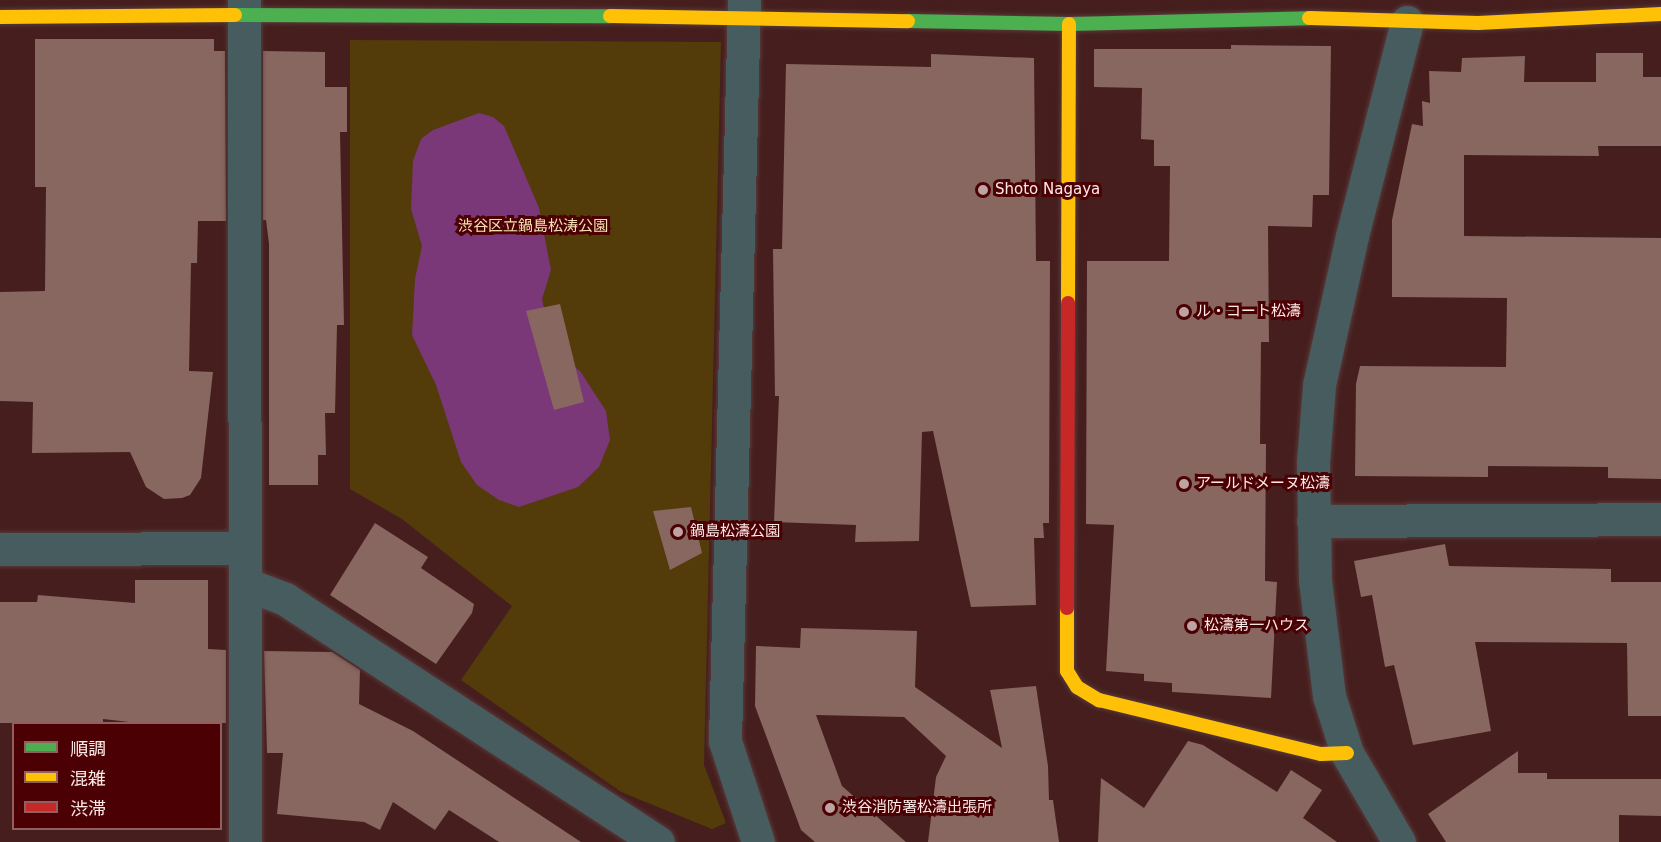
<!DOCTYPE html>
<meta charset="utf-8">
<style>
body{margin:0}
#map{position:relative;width:1661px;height:842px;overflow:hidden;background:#461e1e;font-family:"DejaVu Sans","Noto Sans JP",sans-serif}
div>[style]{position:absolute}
.green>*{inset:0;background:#533b0a}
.water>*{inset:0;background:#7a3878}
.building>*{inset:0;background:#87675f}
.roads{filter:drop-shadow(0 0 2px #583a3a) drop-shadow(0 0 2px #583a3a)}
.street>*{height:33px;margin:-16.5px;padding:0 16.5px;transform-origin:16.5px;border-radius:16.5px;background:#465c5e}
.fast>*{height:14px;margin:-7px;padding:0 7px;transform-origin:7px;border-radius:7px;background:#4caf50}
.slow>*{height:14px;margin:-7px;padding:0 7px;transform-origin:7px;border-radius:7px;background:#ffc107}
.jam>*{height:14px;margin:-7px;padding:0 7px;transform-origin:7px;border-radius:7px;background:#c62828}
.dots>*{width:16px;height:16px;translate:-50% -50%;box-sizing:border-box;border:3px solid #4b0004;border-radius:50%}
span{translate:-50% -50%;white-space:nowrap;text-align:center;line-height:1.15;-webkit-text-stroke:6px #4b0004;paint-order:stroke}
.poi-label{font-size:15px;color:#fdeae8}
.left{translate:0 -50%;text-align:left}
.park-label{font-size:15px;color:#f6e1b2}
.legend{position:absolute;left:12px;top:722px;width:210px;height:108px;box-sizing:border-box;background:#4b0004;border:2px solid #925e5f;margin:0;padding:8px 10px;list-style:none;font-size:18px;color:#fdeae8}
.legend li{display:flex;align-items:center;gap:12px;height:30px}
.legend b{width:30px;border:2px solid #925e5f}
</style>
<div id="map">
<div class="green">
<div style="clip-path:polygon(350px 40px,721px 42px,704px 765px,726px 823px,712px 829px,621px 792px,461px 680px,512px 606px,402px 519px,350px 489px)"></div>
</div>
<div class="water">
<div style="clip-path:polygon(479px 113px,493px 117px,504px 126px,539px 208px,551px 270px,542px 299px,554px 352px,580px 371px,606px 411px,610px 440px,599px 467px,578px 487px,519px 507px,499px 500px,477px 485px,461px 462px,436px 385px,412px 335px,415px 279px,422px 246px,411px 209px,413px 161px,421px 139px,433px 130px)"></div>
</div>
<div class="building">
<div style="clip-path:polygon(35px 39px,214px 39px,214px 51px,225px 51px,226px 221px,198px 221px,197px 263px,191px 263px,189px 371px,213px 372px,201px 478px,190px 495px,182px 498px,164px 499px,146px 487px,130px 452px,32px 453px,33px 402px,0 401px,0 292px,45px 291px,46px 187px,35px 187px)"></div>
<div style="clip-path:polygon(1231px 45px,1331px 46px,1329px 195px,1313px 195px,1312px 227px,1268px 226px,1269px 342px,1261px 342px,1260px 444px,1266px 444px,1265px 581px,1277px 582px,1271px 698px,1172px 692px,1172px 683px,1144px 681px,1144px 674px,1106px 671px,1114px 525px,1086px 524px,1087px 261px,1169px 261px,1170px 166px,1154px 166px,1154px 140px,1141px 139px,1142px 88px,1094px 87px,1094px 49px,1231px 49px)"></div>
<div style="clip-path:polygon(263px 51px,325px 52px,325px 87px,347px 87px,347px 132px,340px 132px,344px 325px,337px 325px,335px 413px,325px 413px,326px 455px,318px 455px,318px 485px,269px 485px,269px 244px,266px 220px,263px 220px)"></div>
<div style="clip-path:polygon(1596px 53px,1643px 53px,1643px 77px,1661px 77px,1661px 146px,1598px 146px,1599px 156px,1464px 155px,1464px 236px,1661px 238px,1661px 479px,1608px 478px,1608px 467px,1488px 466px,1488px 477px,1355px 476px,1356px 384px,1360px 366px,1506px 367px,1507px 298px,1392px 297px,1392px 220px,1412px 124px,1423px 126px,1422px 101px,1430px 103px,1429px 71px,1461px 72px,1462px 58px,1525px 56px,1524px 82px,1596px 82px)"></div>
<div style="clip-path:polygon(931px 54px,1034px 58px,1036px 261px,1050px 261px,1049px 523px,1043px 523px,1044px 538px,1034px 538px,1036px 605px,971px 607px,933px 431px,922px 432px,919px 541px,855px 542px,856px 525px,774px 522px,779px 396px,775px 396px,773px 249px,782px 249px,786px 64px,931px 67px)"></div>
<div style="clip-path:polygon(560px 304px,584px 402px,554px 410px,526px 311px)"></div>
<div style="clip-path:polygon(691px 507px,702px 553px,670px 570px,653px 511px)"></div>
<div style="clip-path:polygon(375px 523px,428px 557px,421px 568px,474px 604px,472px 613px,436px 664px,330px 595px)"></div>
<div style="clip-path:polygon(1445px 544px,1449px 566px,1611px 569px,1611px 582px,1661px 582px,1661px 716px,1628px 716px,1627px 643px,1475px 642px,1491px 731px,1413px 745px,1394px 665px,1385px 667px,1372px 595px,1361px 597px,1354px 561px)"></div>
<div style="clip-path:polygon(135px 580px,208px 580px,208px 649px,226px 650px,226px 723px,138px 723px,103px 719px,103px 723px,0 723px,0 602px,37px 602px,38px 595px,135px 603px)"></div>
<div style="clip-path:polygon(801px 628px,917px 631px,915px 687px,1002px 748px,990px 690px,1036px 686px,1048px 766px,1049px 800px,1053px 800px,1059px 842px,928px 842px,936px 777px,946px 756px,904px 717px,816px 715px,842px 786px,906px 842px,815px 842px,801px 830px,755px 706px,756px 646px,800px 648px)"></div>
<div style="clip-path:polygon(264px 651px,332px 652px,360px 670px,359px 704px,413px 731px,581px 842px,499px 842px,449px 810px,435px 830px,393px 802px,380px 830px,364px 822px,277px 814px,283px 753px,267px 753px)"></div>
<div style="clip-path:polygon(1188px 741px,1203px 745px,1277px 792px,1291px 770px,1322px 790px,1303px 818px,1337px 842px,1098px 842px,1101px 778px,1144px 808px)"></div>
<div style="clip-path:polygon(1518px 751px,1518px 773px,1547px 773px,1547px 779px,1661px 779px,1661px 816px,1619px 815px,1619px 842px,1446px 842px,1428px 814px)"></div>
</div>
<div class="roads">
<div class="street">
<div style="left:244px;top:0;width:842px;rotate:89.93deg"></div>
<div style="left:744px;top:0;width:741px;rotate:91.47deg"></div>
<div style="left:725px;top:741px;width:106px;rotate:71.9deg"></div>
<div style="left:1313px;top:521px;width:348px;rotate:-0.3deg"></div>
<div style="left:0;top:549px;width:245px;rotate:-0.2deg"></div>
<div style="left:246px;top:584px;width:42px;rotate:21deg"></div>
<div style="left:285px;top:599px;width:445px;rotate:33.1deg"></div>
<div style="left:1399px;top:842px;width:103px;rotate:-120.3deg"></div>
<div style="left:1347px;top:753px;width:60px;rotate:-107.5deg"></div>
<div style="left:1329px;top:696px;width:117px;rotate:-96.9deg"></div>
<div style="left:1315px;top:580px;width:118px;rotate:-91deg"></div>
<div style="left:1313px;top:462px;width:77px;rotate:-85.5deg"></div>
<div style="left:1319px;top:385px;width:153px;rotate:-77.5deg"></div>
<div style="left:1352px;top:236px;width:221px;rotate:-75.6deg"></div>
</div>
<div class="fast">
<div style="left:235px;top:15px;width:375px;rotate:0.2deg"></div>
<div style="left:908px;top:21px;width:161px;rotate:1.1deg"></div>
<div style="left:1069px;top:24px;width:240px;rotate:-1.4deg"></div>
</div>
<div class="slow">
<div style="left:610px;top:16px;width:298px;rotate:1deg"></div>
<div style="left:0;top:17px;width:235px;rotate:-0.5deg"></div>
<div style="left:1309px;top:18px;width:169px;rotate:1.7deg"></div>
<div style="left:1478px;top:23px;width:183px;rotate:-2.8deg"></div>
<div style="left:1068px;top:303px;width:279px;rotate:-89.8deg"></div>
<div style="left:1067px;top:608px;width:63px;rotate:90deg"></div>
<div style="left:1067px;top:671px;width:19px;rotate:58deg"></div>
<div style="left:1077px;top:687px;width:26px;rotate:31deg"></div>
<div style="left:1099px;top:700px;width:228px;rotate:13.7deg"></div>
<div style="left:1321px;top:754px;width:26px;rotate:-2deg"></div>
</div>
<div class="jam">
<div style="left:1067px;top:608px;width:305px;rotate:-89.8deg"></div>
</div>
</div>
<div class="dots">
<div style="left:983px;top:190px;background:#bda3a1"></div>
<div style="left:1184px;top:312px;background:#bda3a1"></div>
<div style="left:1184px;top:484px;background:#bda3a1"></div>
<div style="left:678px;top:532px;background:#bda3a1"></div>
<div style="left:1192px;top:626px;background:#bda3a1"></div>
<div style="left:830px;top:808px;background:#bda3a1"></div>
</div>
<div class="poi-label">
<span class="left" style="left:995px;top:190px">Shoto Nagaya</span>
<span class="left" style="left:1196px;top:312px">ル・コート松濤</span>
<span class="left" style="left:1196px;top:484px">アールドメーヌ松濤</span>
<span class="left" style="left:690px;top:532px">鍋島松濤公園</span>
<span class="left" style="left:1204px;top:626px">松濤第一ハウス</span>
<span class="left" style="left:842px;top:808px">渋谷消防署松濤出張所</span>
</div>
<div class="park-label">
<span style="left:533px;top:227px">渋谷区立鍋島松涛公園</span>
</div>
<ul class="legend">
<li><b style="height:8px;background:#4caf50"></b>順調</li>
<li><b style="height:8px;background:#ffc107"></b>混雑</li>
<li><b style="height:8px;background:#c62828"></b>渋滞</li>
</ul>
</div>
